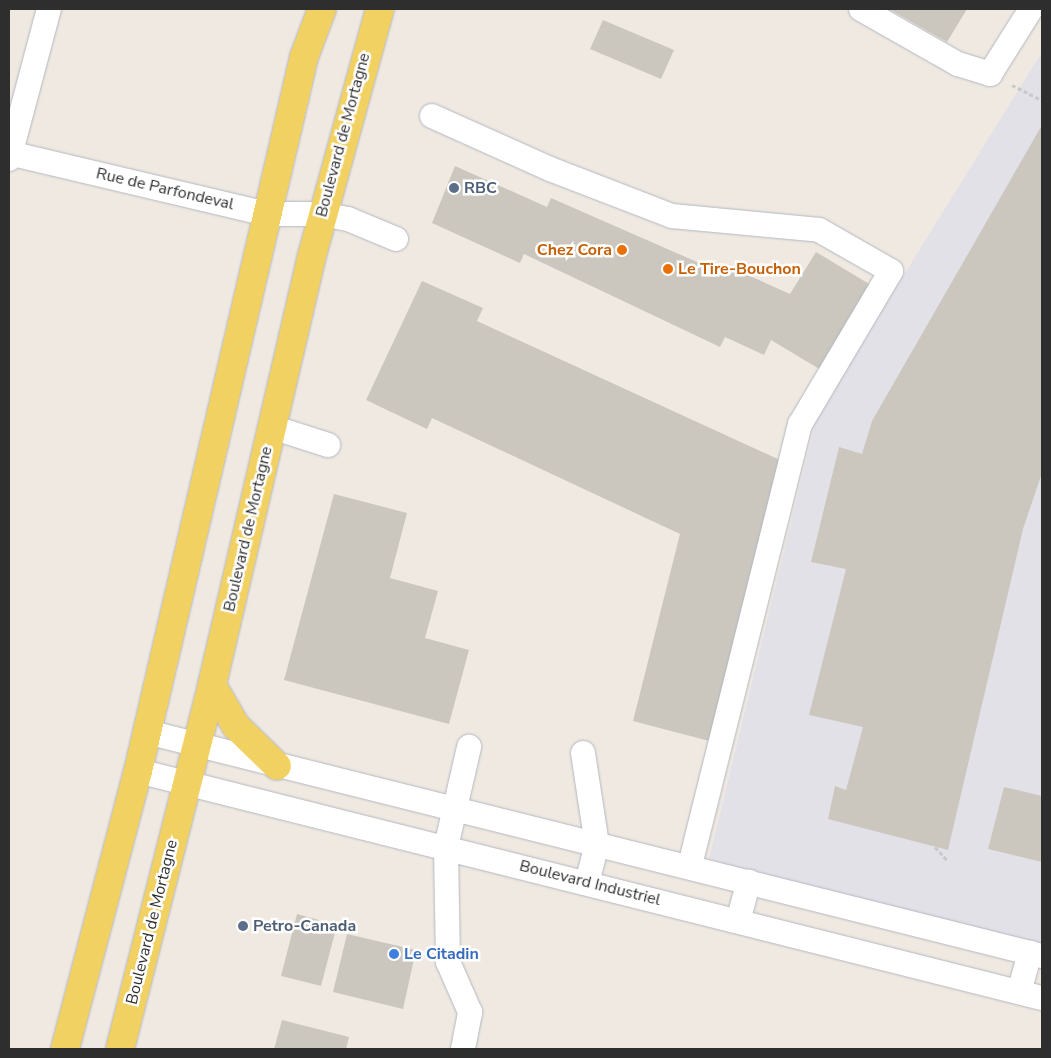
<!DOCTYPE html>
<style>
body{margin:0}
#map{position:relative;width:1051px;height:1058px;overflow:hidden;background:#efe9e1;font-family:"Nunito Sans",sans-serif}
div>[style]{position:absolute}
.industrial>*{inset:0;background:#e3e1e8}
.building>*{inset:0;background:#cbc7bf}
.path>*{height:3px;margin-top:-1.5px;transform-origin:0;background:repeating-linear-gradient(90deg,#c9c9c9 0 4px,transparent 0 6.5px)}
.roads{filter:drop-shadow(0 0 1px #b4b7c1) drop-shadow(0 0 1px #b4b7c1)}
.minor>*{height:24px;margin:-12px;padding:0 12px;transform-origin:12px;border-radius:12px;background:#fff}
.major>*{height:28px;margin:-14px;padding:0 14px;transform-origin:14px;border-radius:14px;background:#f2d163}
.dots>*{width:14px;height:14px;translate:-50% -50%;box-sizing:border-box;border:2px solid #fff;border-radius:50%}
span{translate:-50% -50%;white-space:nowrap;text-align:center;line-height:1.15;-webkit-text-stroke:5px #fff;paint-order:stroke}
.street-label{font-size:16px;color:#2e2e2e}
.service-label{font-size:16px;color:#4e5e75;font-weight:700}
.left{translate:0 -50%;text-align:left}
.food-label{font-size:16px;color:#c56008;font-weight:700}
.right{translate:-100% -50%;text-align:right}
.shop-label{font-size:16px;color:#366cbe;font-weight:700}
.frame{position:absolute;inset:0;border:10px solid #2e2e2e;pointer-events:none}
</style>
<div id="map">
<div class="industrial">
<div style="clip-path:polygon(1042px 52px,1042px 951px,709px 859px,817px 415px)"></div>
</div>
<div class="building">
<div style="clip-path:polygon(889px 9px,967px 9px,947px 42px)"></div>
<div style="clip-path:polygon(603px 20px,674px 50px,661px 79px,590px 49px)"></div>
<div style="clip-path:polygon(1042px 125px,1042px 473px,1023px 529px,948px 850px,828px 819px,835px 786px,846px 790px,863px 727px,809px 715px,846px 569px,811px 562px,839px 447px,862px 454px,872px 421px)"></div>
<div style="clip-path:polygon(455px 166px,547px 207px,551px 198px,729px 276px,732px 268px,790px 294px,816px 252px,871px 285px,821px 370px,771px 340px,764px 355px,725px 337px,720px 347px,524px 254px,520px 263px,432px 223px)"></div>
<div style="clip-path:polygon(422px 281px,483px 308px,477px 321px,782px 461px,713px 742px,633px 721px,680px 534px,432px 418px,427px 429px,366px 400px)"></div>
<div style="clip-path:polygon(334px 494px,407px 513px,390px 578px,438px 591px,425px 638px,469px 650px,449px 724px,284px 680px)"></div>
<div style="clip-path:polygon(1004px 787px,1042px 796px,1042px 862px,988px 849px)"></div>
<div style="clip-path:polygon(297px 914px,337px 925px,321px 986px,281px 976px)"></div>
<div style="clip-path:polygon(347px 934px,416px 950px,403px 1009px,333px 992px)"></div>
<div style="clip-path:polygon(282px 1020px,349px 1037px,346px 1049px,274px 1049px)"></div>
</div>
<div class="path">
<div style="left:1012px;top:85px;width:34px;rotate:27deg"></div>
<div style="left:935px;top:847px;width:18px;rotate:47deg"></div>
</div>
<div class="roads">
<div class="minor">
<div style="left:861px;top:9px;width:112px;rotate:29.6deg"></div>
<div style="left:958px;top:64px;width:34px;rotate:17deg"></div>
<div style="left:990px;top:74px;width:77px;rotate:-57.8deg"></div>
<div style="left:432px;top:116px;width:129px;rotate:24.2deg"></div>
<div style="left:550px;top:169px;width:131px;rotate:21.1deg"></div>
<div style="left:672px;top:216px;width:148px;rotate:5.4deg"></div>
<div style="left:819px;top:230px;width:83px;rotate:29.7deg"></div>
<div style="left:891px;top:271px;width:178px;rotate:120.7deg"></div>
<div style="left:800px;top:424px;width:455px;rotate:104deg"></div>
<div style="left:9px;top:153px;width:265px;rotate:13.3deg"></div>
<div style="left:267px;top:214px;width:55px"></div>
<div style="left:322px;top:214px;width:26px;rotate:11deg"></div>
<div style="left:348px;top:219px;width:52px;rotate:22.6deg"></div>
<div style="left:9px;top:159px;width:155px;rotate:-75.1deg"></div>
<div style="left:272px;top:427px;width:59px;rotate:17.8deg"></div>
<div style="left:147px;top:732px;width:923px;rotate:14.05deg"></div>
<div style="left:583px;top:753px;width:92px;rotate:81.3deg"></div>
<div style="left:597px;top:844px;width:40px;rotate:104.4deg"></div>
<div style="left:138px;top:771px;width:932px;rotate:14.1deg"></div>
<div style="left:738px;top:921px;width:41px;rotate:-74.6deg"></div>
<div style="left:1019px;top:992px;width:41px;rotate:-74.2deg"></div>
<div style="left:463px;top:1049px;width:38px;rotate:-79deg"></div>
<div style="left:470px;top:1012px;width:55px;rotate:-113.7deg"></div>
<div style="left:448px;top:962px;width:115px;rotate:-91deg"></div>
<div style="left:446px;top:847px;width:103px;rotate:-77deg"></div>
</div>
<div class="major">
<div style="left:212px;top:685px;width:48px;rotate:59.7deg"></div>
<div style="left:236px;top:726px;width:57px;rotate:44.3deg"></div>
<div style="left:65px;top:1049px;width:287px;rotate:-75.3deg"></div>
<div style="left:138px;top:771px;width:733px;rotate:-76.91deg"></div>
<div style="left:304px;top:57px;width:51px;rotate:-69.4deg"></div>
<div style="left:120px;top:1049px;width:375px;rotate:-75.8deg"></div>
<div style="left:212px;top:685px;width:437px;rotate:-76.9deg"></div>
<div style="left:311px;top:259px;width:259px;rotate:-74.6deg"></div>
</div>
</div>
<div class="dots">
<div style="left:454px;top:188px;background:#5c6f8a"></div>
<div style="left:622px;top:250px;background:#e8710a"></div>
<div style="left:668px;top:269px;background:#e8710a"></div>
<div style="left:243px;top:926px;background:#5c6f8a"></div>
<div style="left:394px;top:954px;background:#3f7fe0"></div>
</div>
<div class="street-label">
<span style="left:343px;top:135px;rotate:-75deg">Boulevard de Mortagne</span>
<span style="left:165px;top:189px;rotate:13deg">Rue de Parfondeval</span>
<span style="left:248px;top:529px;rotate:-77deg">Boulevard de Mortagne</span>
<span style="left:590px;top:883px;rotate:14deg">Boulevard Industriel</span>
<span style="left:152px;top:922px;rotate:-76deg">Boulevard de Mortagne</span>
</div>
<div class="service-label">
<span class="left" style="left:464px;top:188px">RBC</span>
<span class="left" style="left:253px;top:926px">Petro-Canada</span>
</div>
<div class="food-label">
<span class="right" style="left:612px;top:250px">Chez Cora</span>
<span class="left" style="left:678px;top:269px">Le Tire-Bouchon</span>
</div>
<div class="shop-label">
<span class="left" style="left:404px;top:954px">Le Citadin</span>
</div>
<div class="frame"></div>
</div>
